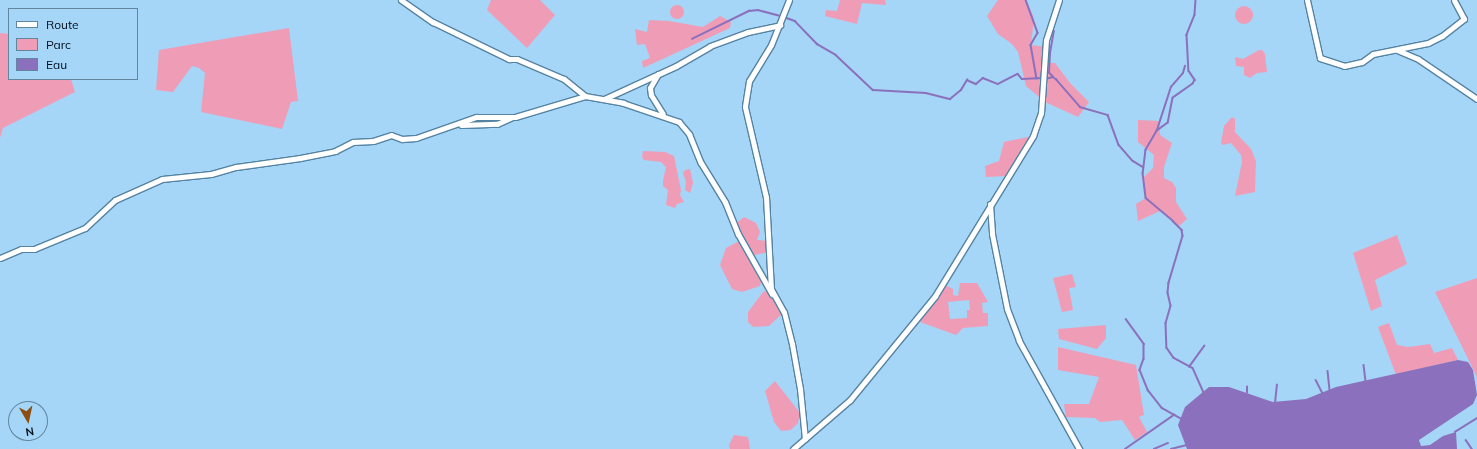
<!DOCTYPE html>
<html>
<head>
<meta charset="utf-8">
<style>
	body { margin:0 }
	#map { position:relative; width:1477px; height:449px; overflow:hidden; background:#a5d5f7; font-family:Mulish,sans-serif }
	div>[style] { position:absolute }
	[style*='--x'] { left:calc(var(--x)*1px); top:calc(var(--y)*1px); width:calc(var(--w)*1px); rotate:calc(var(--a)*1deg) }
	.green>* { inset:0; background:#ef9db7 }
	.round { border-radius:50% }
	.water>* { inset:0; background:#8b71bd }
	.stream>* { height:1.5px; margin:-0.75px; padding:0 0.75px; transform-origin:0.75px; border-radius:0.75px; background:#8b71bd }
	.roads { filter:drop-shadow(1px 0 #5583a2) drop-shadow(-1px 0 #5583a2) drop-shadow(0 1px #5583a2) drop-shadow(0 -1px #5583a2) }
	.minor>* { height:5px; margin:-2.5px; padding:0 2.5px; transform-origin:2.5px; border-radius:2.5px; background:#fff }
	span { translate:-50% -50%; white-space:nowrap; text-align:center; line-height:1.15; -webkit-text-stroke:4px #a5d5f7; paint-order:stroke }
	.legend { position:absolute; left:8px; top:8px; width:130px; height:72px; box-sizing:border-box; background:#a5d5f7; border:1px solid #63869f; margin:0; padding:5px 7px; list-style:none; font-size:12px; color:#010f1b }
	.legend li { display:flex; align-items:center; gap:8px; height:20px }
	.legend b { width:20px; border:1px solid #63869f }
	.north { position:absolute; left:8px; top:401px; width:40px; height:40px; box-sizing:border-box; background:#a5d5f7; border:1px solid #63869f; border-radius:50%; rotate:171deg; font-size:11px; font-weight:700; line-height:16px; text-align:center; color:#010f1b }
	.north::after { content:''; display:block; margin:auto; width:14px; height:18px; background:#8c4e11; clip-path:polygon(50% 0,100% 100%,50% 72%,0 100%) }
</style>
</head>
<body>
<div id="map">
	<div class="green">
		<i style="clip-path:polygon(491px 0,540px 0,555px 15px,527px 48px,487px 10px)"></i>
		<i style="clip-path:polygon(840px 0,885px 0,886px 5px,862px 3px,857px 24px,825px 16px,826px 10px,837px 11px)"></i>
		<i style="clip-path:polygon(998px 0,1026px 0,1034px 18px,1031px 45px,1046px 47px,1045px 63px,1055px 63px,1070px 83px,1089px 102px,1078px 117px,1045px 102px,1026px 86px,1018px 52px,1012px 44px,998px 34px,987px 16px)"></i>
		<i class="round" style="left:670px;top:5px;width:14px;height:14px"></i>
		<i class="round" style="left:1235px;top:6px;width:18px;height:18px"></i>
		<i style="clip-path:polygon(720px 16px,731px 22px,730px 28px,643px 68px,642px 61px,650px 58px,645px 44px,637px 45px,635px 29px,647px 32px,649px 20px,669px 21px,703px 27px)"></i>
		<i style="clip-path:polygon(289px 28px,298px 101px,291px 102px,282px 129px,201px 112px,205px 73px,199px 68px,192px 66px,173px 92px,156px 90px,159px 50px)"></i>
		<i style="clip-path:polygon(0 33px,9px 34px,9px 79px,71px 79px,75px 92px,3px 128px,0 138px)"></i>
		<i style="clip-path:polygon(1259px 50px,1262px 50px,1265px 54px,1267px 72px,1257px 73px,1250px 78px,1244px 75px,1244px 67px,1236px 66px,1235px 57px,1243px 59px)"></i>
		<i style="clip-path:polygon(1232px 117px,1235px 119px,1235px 132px,1251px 149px,1256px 161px,1255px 192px,1235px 196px,1242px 162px,1241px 155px,1231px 143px,1223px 145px,1221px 143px,1224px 126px)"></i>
		<i style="clip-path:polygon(1138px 120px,1159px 121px,1160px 135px,1172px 143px,1164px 167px,1164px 178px,1172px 182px,1176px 188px,1176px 202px,1187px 219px,1179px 226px,1160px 211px,1138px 221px,1136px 204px,1146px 198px,1143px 178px,1153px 168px,1154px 155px,1138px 142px)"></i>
		<i style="clip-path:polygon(1033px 136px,1007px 176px,986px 177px,985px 166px,999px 161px,1004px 142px)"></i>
		<i style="clip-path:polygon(643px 151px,665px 152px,674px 156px,681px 190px,680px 195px,684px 202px,677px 204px,675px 208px,666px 205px,668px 190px,663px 186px,663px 181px,666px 167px,661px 162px,644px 160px,642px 157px)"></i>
		<i style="clip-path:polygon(690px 169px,693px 183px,690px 193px,685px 190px,686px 182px,683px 173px,685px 170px)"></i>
		<i style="clip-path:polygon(744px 217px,756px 223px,760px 232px,757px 240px,769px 241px,769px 252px,750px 256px,762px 277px,760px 286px,742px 292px,732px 289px,720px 265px,726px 248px,741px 240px,734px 225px)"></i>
		<i style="clip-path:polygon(1397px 235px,1407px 264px,1375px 280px,1382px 306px,1371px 311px,1353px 253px)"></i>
		<i style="clip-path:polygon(1072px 274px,1076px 287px,1069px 288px,1073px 310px,1062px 312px,1053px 278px)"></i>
		<i style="clip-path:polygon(1477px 278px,1477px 377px,1435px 292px)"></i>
		<i style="clip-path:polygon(evenodd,960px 283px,977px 283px,988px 302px,982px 303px,983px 313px,988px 313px,988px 326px,963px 328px,956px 335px,920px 322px,945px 285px,953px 289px,953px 295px,958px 296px,960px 283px,969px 300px,970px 310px,967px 310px,967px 318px,950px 319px,948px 302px,969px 300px)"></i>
		<i style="clip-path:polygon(770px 289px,784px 312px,769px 326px,753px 327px,748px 322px,748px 312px,763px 292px)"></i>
		<i style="clip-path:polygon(1389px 323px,1397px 345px,1408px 347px,1430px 344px,1434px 353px,1452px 348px,1458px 360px,1396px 375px,1378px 327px)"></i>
		<i style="clip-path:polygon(1106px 325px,1106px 338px,1097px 349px,1059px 339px,1058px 329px)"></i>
		<i style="clip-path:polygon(1058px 347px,1136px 365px,1144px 415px,1139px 417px,1147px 432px,1135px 440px,1122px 420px,1100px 422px,1095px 418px,1066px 417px,1064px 404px,1089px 404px,1099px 377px,1058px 370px)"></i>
		<i style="clip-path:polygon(775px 381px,800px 413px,798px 423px,791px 430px,781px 431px,774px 422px,765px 391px)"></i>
		<i style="clip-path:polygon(734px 435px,748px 437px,750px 449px,730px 449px,729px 445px)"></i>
	</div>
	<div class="water">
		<i style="clip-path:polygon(1458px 360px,1468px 362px,1473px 370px,1477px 395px,1473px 404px,1419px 440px,1421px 446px,1430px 445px,1443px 436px,1456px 432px,1457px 449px,1187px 449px,1178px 425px,1185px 407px,1209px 387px,1229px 387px,1273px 402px,1306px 399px,1336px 387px)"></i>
	</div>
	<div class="stream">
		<i style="--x:1026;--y:0;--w:35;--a:70"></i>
		<i style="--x:1038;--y:33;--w:14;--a:120"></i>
		<i style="--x:1031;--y:45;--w:34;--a:80"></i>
		<i style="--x:1196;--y:0;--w:15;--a:94"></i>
		<i style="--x:1195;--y:15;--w:22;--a:112"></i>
		<i style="--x:1187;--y:35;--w:36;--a:87"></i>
		<i style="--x:1189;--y:71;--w:11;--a:56"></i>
		<i style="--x:1195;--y:80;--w:4;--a:117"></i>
		<i style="--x:1193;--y:84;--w:24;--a:145"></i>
		<i style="--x:1173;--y:98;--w:25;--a:101"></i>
		<i style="--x:1168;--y:123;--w:14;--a:144"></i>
		<i style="--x:1157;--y:131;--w:22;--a:120"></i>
		<i style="--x:1146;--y:150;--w:23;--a:97"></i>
		<i style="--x:1143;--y:173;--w:25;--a:83"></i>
		<i style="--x:1146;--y:198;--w:35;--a:40"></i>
		<i style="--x:1173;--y:221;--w:13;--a:45"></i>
		<i style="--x:1182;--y:230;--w:6;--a:81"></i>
		<i style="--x:1183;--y:236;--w:49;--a:106.6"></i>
		<i style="--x:1169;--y:283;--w:10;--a:96"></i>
		<i style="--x:1168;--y:293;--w:13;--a:77"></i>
		<i style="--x:1171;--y:306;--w:18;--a:106"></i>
		<i style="--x:1166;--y:323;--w:25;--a:88"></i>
		<i style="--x:1167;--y:348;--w:12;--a:55"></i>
		<i style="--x:1174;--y:358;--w:21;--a:28"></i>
		<i style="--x:1193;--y:368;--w:27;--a:66"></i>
		<i style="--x:784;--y:17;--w:12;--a:20"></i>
		<i style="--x:795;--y:21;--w:32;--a:46"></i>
		<i style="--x:817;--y:44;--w:22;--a:30"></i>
		<i style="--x:836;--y:55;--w:51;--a:43.4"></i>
		<i style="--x:873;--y:90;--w:53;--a:3.2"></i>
		<i style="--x:926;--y:93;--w:25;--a:14"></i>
		<i style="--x:950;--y:99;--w:14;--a:-39"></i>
		<i style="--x:961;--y:90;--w:12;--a:-59"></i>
		<i style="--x:967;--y:80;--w:10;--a:24"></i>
		<i style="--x:976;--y:84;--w:9;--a:-41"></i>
		<i style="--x:983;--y:78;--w:16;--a:22"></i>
		<i style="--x:998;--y:84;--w:22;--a:-27"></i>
		<i style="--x:1018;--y:74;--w:6;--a:51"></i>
		<i style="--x:1022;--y:79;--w:20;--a:-3"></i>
		<i style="--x:692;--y:39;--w:64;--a:-26.2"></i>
		<i style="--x:749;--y:11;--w:9;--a:-6"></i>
		<i style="--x:758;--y:10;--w:23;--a:15"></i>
		<i style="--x:1053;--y:77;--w:6;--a:-135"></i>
		<i style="--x:1049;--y:73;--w:20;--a:-87"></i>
		<i style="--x:1050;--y:53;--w:22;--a:-80"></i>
		<i style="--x:1045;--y:79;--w:8;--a:-14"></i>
		<i style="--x:1053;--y:77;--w:4;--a:34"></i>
		<i style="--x:1056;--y:79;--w:37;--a:49"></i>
		<i style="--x:1080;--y:107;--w:29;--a:16"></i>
		<i style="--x:1108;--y:115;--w:32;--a:70"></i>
		<i style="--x:1119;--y:145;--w:21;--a:49"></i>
		<i style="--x:1133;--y:161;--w:12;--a:31"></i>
		<i style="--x:1157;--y:130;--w:45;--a:-72"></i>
		<i style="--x:1171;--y:87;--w:18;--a:-49"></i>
		<i style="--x:1183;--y:73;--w:7;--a:-74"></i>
		<i style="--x:1126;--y:319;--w:31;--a:54"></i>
		<i style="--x:1144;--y:344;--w:15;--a:90"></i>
		<i style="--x:1144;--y:359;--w:12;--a:110"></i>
		<i style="--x:1140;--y:370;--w:22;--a:68"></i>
		<i style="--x:1148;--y:390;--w:23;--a:52"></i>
		<i style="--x:1162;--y:408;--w:23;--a:29"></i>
		<i style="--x:1364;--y:365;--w:16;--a:83"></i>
		<i style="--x:1189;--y:367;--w:26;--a:-54"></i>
		<i style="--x:1328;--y:371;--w:20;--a:84"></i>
		<i style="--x:1316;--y:380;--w:16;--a:63"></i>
		<i style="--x:1247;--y:393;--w:6;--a:-90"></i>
		<i style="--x:1275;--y:403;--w:18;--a:-84"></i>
		<i style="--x:1455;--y:432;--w:26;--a:-32"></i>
		<i style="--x:1466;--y:440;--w:11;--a:56"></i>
		<i style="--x:1125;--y:449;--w:60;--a:-34.8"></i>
		<i style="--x:1154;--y:449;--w:15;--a:-23"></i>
		<i style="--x:1171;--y:449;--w:16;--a:-14"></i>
	</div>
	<div class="roads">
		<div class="minor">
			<i style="--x:401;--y:0;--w:39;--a:35"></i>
			<i style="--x:433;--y:22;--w:85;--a:26"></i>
			<i style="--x:509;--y:59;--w:8;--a:0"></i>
			<i style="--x:517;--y:59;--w:51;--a:23.1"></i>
			<i style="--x:564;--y:79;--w:27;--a:39"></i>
			<i style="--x:585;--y:96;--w:39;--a:10"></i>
			<i style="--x:623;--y:103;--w:59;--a:18.7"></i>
			<i style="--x:679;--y:122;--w:16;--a:50"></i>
			<i style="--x:689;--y:134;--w:31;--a:68"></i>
			<i style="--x:701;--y:163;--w:46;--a:58.4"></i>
			<i style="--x:725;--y:202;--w:35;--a:68"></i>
			<i style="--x:738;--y:234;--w:69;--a:60.5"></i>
			<i style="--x:789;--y:0;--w:48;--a:111.8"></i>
			<i style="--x:771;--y:45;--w:42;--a:121.4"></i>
			<i style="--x:749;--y:81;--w:26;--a:99"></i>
			<i style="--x:745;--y:107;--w:92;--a:76.9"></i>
			<i style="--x:766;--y:197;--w:92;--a:86.9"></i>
			<i style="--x:771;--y:289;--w:26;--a:61"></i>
			<i style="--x:784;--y:312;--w:33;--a:76"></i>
			<i style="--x:792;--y:344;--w:46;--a:79.9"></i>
			<i style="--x:800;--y:389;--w:50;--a:84.3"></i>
			<i style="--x:1307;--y:0;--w:59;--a:77.4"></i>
			<i style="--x:1320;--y:58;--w:25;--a:18"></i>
			<i style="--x:1344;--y:66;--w:18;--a:-13"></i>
			<i style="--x:1362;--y:62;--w:14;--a:-36"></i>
			<i style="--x:1373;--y:54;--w:56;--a:-11.3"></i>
			<i style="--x:1428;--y:43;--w:16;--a:-27"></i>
			<i style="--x:1442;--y:36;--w:28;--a:-38"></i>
			<i style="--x:1464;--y:19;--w:21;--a:-118"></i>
			<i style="--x:1397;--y:50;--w:23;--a:23"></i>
			<i style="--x:1418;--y:59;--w:71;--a:34.1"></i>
			<i style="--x:658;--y:74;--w:16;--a:120"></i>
			<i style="--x:650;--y:88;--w:7;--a:82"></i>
			<i style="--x:651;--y:95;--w:22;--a:58"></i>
			<i style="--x:604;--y:99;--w:79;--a:-24.6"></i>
			<i style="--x:676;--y:66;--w:39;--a:-30"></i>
			<i style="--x:710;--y:46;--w:40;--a:-20.2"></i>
			<i style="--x:748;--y:32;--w:33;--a:-12"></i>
			<i style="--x:461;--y:125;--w:36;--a:-2"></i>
			<i style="--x:497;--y:124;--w:17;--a:-24"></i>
			<i style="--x:990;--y:204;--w:30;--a:86"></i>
			<i style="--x:992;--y:234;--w:76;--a:78.7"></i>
			<i style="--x:1007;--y:309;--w:34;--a:69"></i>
			<i style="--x:1019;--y:341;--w:124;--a:60.9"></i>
			<i style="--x:0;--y:258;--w:23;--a:-23"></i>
			<i style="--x:21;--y:249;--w:13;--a:0"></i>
			<i style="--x:34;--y:249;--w:55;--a:-22.4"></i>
			<i style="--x:85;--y:228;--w:41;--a:-43"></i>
			<i style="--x:115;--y:200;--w:51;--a:-24.1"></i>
			<i style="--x:162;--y:179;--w:49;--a:-5.8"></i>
			<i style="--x:211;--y:174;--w:26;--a:-16"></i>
			<i style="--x:236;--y:167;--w:65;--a:-8"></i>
			<i style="--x:300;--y:158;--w:36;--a:-11"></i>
			<i style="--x:335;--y:151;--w:20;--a:-27"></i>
			<i style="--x:353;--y:142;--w:20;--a:-3"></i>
			<i style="--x:373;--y:141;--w:19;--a:-18"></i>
			<i style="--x:391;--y:135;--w:12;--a:20"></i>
			<i style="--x:402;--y:139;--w:14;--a:-4"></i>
			<i style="--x:416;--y:138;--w:64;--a:-19.3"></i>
			<i style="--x:476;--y:117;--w:39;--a:0"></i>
			<i style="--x:515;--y:117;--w:73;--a:-16.7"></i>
			<i style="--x:793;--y:449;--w:75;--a:-40.7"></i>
			<i style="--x:850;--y:400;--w:134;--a:-50.7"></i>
			<i style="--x:935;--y:296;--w:188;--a:-58.5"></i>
			<i style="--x:1033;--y:136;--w:24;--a:-71"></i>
			<i style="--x:1041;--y:113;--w:73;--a:-86.1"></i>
			<i style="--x:1046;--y:40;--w:42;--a:-72"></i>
		</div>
	</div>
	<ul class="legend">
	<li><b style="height:5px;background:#fff"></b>Route</li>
	<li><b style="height:11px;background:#ef9db7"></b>Parc</li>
	<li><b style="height:11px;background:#8b71bd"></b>Eau</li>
	</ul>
	<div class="north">N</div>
</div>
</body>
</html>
